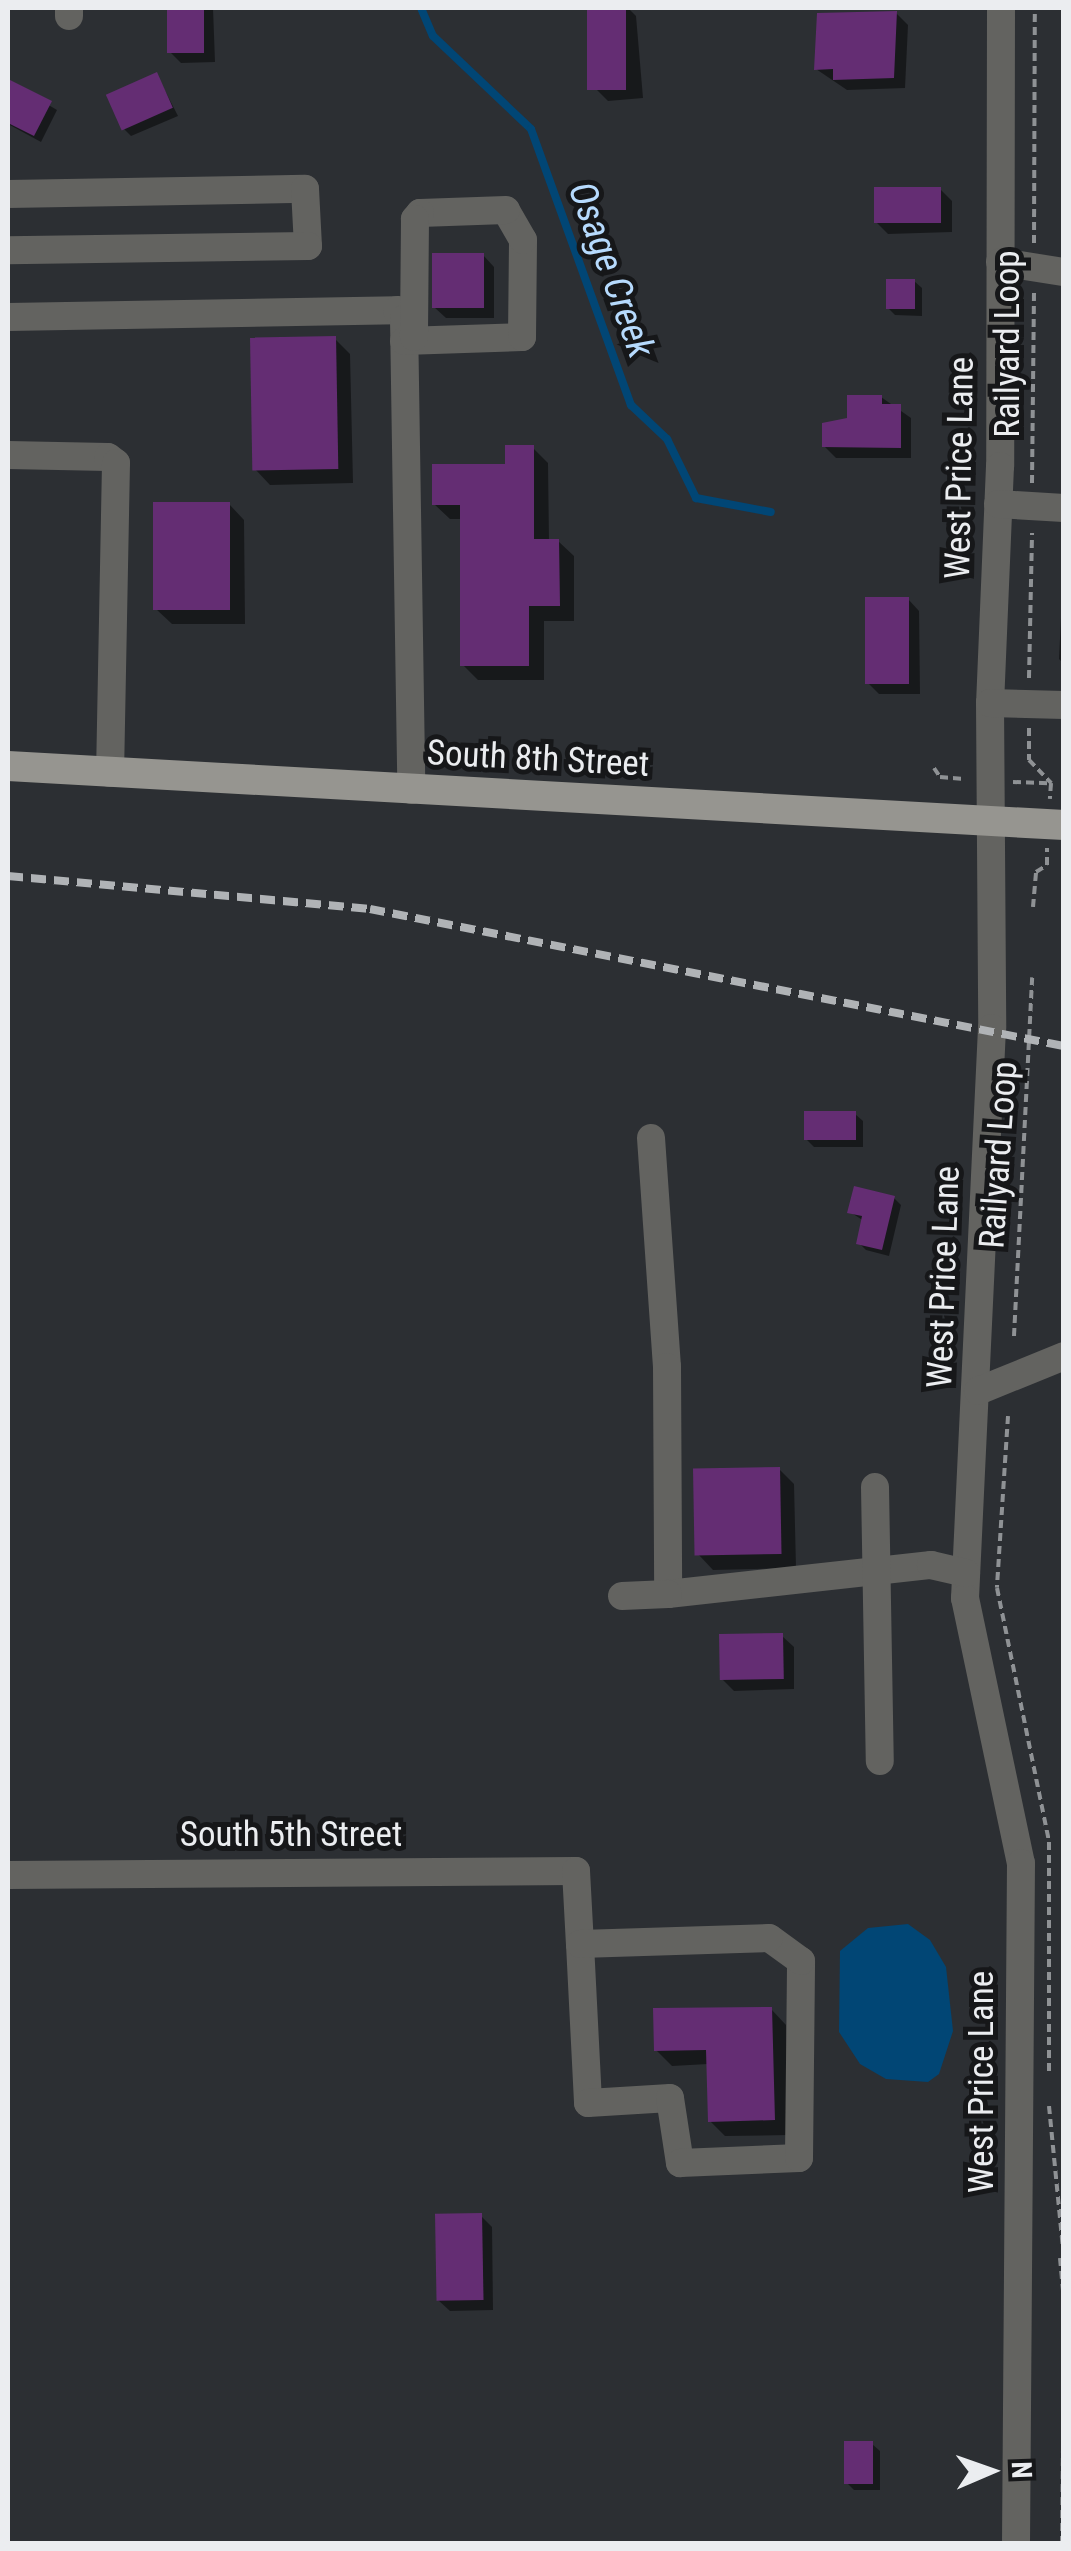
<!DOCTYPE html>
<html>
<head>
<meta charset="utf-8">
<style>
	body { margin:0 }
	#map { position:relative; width:1071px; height:2551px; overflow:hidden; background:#2c2f33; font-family:"Roboto Condensed",sans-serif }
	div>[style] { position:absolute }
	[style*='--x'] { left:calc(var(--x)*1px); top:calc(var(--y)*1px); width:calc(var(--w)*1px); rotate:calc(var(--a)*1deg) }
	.water>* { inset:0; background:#014675 }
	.shadow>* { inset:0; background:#0007 }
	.stream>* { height:8px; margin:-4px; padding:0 4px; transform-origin:4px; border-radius:4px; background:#014675 }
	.building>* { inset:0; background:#642d73; transform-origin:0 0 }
	.path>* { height:4px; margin-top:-2px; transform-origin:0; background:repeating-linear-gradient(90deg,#8f9295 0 8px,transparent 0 13px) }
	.minor>* { height:28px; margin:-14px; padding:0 14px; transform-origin:14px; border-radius:14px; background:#636360 }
	.major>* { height:30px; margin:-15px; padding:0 15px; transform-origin:15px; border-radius:15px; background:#969590 }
	.rail>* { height:8px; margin-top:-4px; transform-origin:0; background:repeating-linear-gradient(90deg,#b0b3b6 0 15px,transparent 0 23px) }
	span { translate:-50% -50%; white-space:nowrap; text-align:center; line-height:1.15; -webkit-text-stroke:10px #161719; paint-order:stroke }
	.street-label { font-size:35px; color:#ebedf0 }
	.water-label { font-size:38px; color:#b6dafd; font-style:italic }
	.frame { position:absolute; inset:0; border:10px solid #ebedf0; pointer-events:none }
	.north { position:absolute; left:941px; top:2421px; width:100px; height:100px; -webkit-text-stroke:8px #161719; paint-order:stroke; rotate:88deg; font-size:28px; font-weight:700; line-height:40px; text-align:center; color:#ebedf0 }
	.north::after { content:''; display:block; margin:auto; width:35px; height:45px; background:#ebedf0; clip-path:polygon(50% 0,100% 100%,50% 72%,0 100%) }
</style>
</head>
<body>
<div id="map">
	<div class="water">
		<i style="clip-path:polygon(908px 1924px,930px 1940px,946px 1967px,953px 2031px,939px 2074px,928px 2082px,886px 2079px,860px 2064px,839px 2032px,840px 1951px,868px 1928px)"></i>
	</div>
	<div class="shadow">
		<i style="clip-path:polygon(168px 8px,213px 8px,215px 62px,181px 63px,170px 52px)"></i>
		<i style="clip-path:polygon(590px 8px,628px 8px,636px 16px,643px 98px,608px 101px,596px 89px)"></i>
		<i style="clip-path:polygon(896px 13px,908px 25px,905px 88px,847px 90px,816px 69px)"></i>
		<i style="clip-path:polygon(157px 75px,178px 116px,131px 136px,124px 129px)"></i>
		<i style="clip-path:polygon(8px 81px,57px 110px,41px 142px,8px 124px)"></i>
		<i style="clip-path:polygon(940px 189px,952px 201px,952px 232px,888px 234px,876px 222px)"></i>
		<i style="clip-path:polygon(483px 255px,494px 267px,494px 318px,446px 318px,434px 307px)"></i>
		<i style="clip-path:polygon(914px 281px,922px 288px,922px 316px,895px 315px,888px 308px)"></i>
		<i style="clip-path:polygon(335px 339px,350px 354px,353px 483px,270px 485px,255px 469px)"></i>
		<i style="clip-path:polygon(881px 397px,911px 418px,911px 458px,836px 458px,824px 446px)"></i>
		<i style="clip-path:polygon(533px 448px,548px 463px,549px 541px,558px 541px,574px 556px,574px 621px,544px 621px,544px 680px,478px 680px,463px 665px,462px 519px,450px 519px,434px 504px)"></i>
		<i style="clip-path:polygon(229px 504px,244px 520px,245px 624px,172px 624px,156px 609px)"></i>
		<i style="clip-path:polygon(908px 599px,919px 611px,920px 694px,879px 694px,868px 683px)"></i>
		<i style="clip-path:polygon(1061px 618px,1064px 618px,1064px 664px,1059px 659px)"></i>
		<i style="clip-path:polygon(855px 1114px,863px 1121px,863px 1147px,814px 1147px,806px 1139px)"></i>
		<i style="clip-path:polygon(894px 1198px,901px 1205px,889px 1256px,866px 1250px,859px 1243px,864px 1221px,850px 1212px)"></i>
		<i style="clip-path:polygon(779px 1469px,794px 1484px,796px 1568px,713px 1570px,698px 1554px)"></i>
		<i style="clip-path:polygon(782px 1636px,794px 1647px,794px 1689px,734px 1691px,722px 1679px)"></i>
		<i style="clip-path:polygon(771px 2009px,786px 2025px,789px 2135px,725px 2136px,710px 2121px,708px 2064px,672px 2066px,656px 2050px)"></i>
		<i style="clip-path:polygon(481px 2216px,492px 2227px,493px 2310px,450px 2311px,438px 2300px)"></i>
		<i style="clip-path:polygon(872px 2444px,880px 2451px,880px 2490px,854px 2490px,847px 2483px)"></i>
	</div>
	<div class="stream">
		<i style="--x:421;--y:8;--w:30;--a:67"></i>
		<i style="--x:433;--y:36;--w:135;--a:43.5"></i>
		<i style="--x:531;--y:129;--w:294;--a:70.1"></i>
		<i style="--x:631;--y:405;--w:50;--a:43.4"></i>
		<i style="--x:667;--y:439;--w:66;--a:63.8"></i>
		<i style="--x:696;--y:498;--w:76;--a:10.6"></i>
	</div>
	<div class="building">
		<i style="left:167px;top:8px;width:37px;height:45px"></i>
		<i style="left:587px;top:8px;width:39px;height:82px"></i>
		<i style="clip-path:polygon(897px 11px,894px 78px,833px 80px,833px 69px,814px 70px,817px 13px)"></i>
		<i style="left:157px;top:72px;width:39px;height:56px;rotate:66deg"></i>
		<i style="clip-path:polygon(8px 79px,52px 101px,34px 136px,8px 123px)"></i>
		<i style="left:874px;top:187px;width:67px;height:36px"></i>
		<i style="left:432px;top:253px;width:52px;height:55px"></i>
		<i style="left:886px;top:279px;width:29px;height:30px"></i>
		<i style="left:336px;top:336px;width:133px;height:86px;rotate:89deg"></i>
		<i style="clip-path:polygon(847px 395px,882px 395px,882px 404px,901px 404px,901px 448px,822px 447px,822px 423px,847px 418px)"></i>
		<i style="clip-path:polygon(505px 445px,534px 445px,534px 539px,559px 539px,560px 606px,529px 606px,529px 666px,460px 666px,460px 505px,432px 505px,432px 464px,505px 464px)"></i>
		<i style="left:153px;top:502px;width:77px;height:108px"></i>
		<i style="left:865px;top:597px;width:44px;height:87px"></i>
		<i style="left:804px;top:1111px;width:52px;height:29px"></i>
		<i style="clip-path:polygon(854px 1186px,895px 1196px,882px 1250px,856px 1244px,862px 1216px,847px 1213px)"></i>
		<i style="left:780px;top:1467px;width:87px;height:87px;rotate:89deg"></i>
		<i style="left:783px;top:1633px;width:46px;height:64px;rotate:89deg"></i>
		<i style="clip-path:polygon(772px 2007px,775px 2120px,708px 2122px,706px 2050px,654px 2051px,653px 2008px)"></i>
		<i style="left:482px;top:2213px;width:87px;height:47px;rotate:89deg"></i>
		<i style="left:844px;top:2441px;width:29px;height:43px"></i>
	</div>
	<div class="path">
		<i style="--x:1034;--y:243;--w:235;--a:-89.8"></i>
		<i style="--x:1032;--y:483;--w:190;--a:-89.4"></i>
		<i style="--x:1029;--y:678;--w:145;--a:-88.8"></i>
		<i style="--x:1029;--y:728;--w:32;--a:90"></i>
		<i style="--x:1029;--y:760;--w:32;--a:46"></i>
		<i style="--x:1051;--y:783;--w:16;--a:94"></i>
		<i style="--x:934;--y:768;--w:11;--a:56"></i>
		<i style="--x:940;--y:777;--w:24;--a:5"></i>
		<i style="--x:1013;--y:782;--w:36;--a:2"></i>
		<i style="--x:1033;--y:907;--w:35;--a:-85"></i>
		<i style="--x:1036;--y:872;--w:13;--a:-32"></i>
		<i style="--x:1047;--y:865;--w:17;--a:-90"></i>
		<i style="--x:1014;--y:1336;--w:359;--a:-87.1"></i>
		<i style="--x:1008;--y:1416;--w:172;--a:93.7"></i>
		<i style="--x:997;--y:1588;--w:259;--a:78.4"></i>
		<i style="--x:1049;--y:1842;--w:233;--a:90"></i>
		<i style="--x:1049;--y:2106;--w:153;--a:84.4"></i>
		<i style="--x:1060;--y:2258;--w:43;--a:84.7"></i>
		<i style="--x:1062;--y:2544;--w:189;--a:-89.4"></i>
	</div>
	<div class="minor">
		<i style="--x:69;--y:8;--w:8;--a:90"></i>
		<i style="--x:1001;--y:8;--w:458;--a:90.1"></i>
		<i style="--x:1000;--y:466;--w:237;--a:92.4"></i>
		<i style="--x:990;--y:703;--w:325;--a:89.6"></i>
		<i style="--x:992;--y:1028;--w:571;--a:92.71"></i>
		<i style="--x:965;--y:1598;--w:271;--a:78.1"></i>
		<i style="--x:1021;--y:1863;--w:681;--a:90.42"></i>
		<i style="--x:8;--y:194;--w:297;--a:-1"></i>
		<i style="--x:305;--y:189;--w:57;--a:87"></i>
		<i style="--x:308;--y:246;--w:300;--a:179.2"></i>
		<i style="--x:1000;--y:262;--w:65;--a:8.9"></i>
		<i style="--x:8;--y:317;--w:389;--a:-1"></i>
		<i style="--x:397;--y:310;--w:11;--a:52"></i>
		<i style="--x:404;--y:319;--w:471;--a:89.1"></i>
		<i style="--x:404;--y:341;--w:118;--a:-1.9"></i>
		<i style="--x:522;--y:337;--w:97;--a:-89.4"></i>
		<i style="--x:523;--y:240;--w:34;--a:-120"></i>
		<i style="--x:506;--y:210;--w:86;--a:178"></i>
		<i style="--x:420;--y:213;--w:8;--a:130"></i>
		<i style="--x:415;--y:219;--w:118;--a:90.5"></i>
		<i style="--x:8;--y:455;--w:100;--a:1.1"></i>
		<i style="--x:108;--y:457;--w:10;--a:37"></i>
		<i style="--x:116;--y:463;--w:310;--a:91.1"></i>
		<i style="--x:998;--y:504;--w:66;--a:3.5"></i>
		<i style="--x:990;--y:703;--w:74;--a:1.5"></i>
		<i style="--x:651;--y:1138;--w:230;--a:86"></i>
		<i style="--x:667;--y:1367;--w:227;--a:89.7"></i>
		<i style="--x:668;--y:1594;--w:265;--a:-6.3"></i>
		<i style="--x:931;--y:1565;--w:36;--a:13"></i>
		<i style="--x:978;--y:1391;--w:93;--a:-22.1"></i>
		<i style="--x:875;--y:1487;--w:274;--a:89"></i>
		<i style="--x:622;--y:1596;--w:46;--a:-2.5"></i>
		<i style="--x:8;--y:1875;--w:568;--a:-0.4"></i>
		<i style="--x:576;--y:1871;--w:73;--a:86.9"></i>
		<i style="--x:580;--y:1944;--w:159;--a:87.1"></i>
		<i style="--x:588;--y:2103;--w:82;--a:-3.5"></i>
		<i style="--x:670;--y:2098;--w:66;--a:81.3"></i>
		<i style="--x:680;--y:2163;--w:119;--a:-2.4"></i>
		<i style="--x:799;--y:2158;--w:197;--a:-89.4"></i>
		<i style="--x:801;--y:1961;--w:39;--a:-144"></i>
		<i style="--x:769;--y:1938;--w:189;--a:178.2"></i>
	</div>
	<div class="major">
		<i style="--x:8;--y:766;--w:1058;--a:3.2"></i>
	</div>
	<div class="rail">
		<i style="--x:8;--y:876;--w:364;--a:5.2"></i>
		<i style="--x:370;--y:909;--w:707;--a:11.17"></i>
	</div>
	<div class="street-label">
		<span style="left:1008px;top:344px;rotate:-90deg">Railyard Loop</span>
		<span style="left:960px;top:468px;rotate:-89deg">West Price Lane</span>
		<span style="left:538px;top:759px;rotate:3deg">South 8th Street</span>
		<span style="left:999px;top:1155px;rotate:-86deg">Railyard Loop</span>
		<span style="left:944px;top:1277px;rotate:-88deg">West Price Lane</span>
		<span style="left:291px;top:1835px">South 5th Street</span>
		<span style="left:982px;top:2082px;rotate:-90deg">West Price Lane</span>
	</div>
	<div class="water-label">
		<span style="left:611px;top:270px;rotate:70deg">Osage Creek</span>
	</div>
	<div class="frame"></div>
	<div class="north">N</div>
</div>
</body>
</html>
